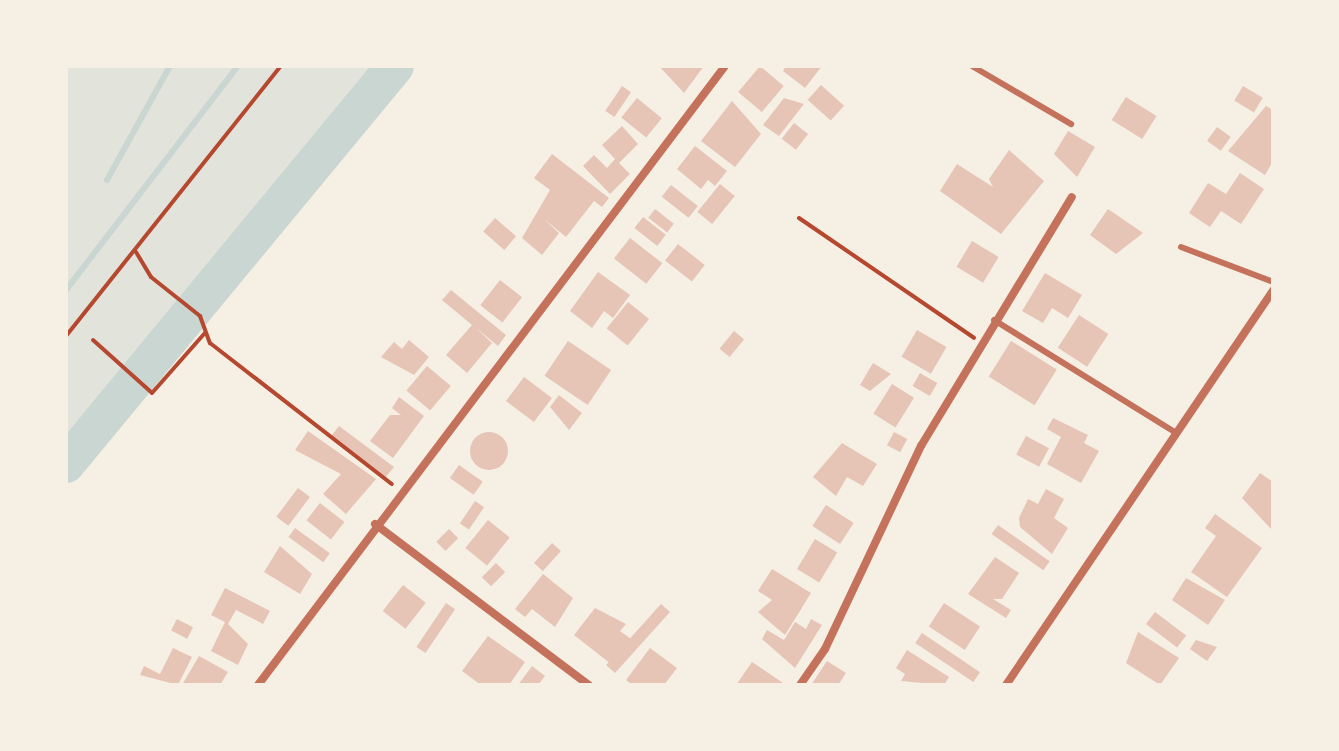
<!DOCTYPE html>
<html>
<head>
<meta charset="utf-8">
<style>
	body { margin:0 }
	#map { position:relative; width:1339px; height:751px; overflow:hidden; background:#f6efe4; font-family:Barlow,sans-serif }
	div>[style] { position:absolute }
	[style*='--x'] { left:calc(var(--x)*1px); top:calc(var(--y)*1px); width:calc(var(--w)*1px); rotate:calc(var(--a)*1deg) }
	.green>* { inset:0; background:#e2e4dc }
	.stream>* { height:6px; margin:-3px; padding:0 3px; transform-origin:3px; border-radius:3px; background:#c9d6d2 }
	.river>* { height:38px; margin:-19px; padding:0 19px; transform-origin:19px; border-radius:19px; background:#c9d6d2 }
	.building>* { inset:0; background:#e6c5b7; transform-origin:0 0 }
	.round { border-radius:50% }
	.path>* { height:4px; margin:-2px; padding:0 2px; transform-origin:2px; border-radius:2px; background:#b5482f }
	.service>* { height:6px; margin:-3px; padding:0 3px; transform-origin:3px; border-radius:3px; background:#c5725c }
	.minor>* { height:8px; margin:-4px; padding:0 4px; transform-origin:4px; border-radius:4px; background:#c5725c }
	span { translate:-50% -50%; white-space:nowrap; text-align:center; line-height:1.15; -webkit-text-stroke:6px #f6efe4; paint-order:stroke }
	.frame { position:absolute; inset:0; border:68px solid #f6efe4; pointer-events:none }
</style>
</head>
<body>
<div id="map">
	<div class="green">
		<i style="clip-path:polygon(66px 66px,377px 66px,66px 434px)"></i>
	</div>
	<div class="stream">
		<i style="--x:107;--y:180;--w:130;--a:-61.1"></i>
		<i style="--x:66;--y:290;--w:282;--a:-52.5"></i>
	</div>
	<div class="river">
		<i style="--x:66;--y:464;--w:516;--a:-50.42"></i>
	</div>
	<div class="building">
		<i style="clip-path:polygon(659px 66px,704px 66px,684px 93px)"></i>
		<i style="left:760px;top:66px;width:31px;height:34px;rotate:40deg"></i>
		<i style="clip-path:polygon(786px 66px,822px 66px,805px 88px,783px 71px)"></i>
		<i style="left:821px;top:85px;width:31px;height:20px;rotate:42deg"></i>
		<i style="left:622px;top:86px;width:11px;height:30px;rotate:34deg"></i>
		<i style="left:1243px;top:86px;width:23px;height:17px;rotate:31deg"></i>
		<i style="left:1126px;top:97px;width:36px;height:27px;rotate:32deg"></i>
		<i style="left:637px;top:98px;width:32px;height:25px;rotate:39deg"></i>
		<i style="clip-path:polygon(784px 98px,804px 104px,779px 136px,763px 125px)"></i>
		<i style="clip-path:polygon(732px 101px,761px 134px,735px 167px,701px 141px)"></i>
		<i style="clip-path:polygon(1266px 106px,1273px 110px,1273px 161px,1265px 175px,1228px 151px)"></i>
		<i style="left:794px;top:123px;width:18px;height:20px;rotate:38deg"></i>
		<i style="clip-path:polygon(622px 126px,638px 144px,619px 163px,630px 174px,610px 194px,583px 166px,594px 155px,607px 168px,615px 159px,602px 145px)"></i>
		<i style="left:1217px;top:127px;width:17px;height:17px;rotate:36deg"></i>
		<i style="clip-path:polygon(1068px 131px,1095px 147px,1077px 177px,1054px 154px)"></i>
		<i style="clip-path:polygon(695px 146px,727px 171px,715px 186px,708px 180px,701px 189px,677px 169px)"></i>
		<i style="clip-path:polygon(1009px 150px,1044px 181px,1001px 234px,940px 191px,957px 164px,993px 187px,989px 179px)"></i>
		<i style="clip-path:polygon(552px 154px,609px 198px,602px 207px,594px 201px,566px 237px,544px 219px,559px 233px,542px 255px,522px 238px,550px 190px,534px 178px)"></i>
		<i style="clip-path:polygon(1240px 173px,1264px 189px,1241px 224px,1221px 211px,1210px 227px,1189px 213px,1208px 183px,1226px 194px)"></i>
		<i style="left:720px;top:184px;width:19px;height:36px;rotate:39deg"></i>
		<i style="left:671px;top:185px;width:34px;height:15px;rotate:38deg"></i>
		<i style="left:655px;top:209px;width:24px;height:11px;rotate:38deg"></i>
		<i style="clip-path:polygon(1108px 209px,1143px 233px,1116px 254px,1090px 235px)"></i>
		<i style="left:643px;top:217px;width:29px;height:14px;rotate:38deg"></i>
		<i style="left:495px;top:218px;width:28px;height:18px;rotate:41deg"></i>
		<i style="left:630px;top:238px;width:41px;height:26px;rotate:38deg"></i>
		<i style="left:972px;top:241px;width:31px;height:30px;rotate:31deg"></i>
		<i style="left:678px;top:244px;width:34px;height:21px;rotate:38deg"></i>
		<i style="clip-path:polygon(598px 272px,630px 295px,613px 318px,604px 311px,592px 328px,570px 311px)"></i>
		<i style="clip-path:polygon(1045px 273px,1082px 295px,1068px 318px,1052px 308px,1043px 323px,1022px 311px)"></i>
		<i style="left:500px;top:280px;width:28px;height:32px;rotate:38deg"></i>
		<i style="clip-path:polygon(451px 290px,506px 335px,498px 346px,476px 328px,492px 343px,467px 373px,446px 355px,472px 325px,442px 300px)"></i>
		<i style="left:628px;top:302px;width:27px;height:34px;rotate:39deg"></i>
		<i style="left:1079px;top:315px;width:35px;height:39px;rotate:33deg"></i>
		<i style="left:917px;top:330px;width:34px;height:31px;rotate:30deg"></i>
		<i style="left:734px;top:331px;width:13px;height:23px;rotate:39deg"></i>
		<i style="clip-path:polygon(409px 340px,429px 357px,414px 375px,381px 357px,394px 342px,402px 349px)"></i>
		<i style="left:568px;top:341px;width:52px;height:42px;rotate:34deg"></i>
		<i style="left:1011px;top:341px;width:54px;height:42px;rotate:32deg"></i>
		<i style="clip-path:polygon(873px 363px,891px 374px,870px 391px,860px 385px)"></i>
		<i style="left:427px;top:366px;width:31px;height:32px;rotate:40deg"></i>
		<i style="left:920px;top:373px;width:20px;height:15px;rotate:30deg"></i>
		<i style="left:524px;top:377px;width:35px;height:30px;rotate:37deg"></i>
		<i style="left:892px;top:384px;width:26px;height:35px;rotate:32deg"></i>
		<i style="clip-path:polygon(559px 395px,582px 413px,569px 430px,550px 407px)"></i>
		<i style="clip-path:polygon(399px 397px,424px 416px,393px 458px,370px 441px,390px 415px,401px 415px,392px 408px)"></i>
		<i style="clip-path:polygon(1053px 418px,1088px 435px,1084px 443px,1099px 451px,1081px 483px,1047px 464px,1061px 437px,1047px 429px)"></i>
		<i style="clip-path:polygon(339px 426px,394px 467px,385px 478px,332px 435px)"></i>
		<i style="clip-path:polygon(308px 431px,376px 479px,346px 514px,323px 494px,341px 474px,295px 450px)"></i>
		<i class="round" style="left:470px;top:432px;width:38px;height:38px"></i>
		<i style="left:894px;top:432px;width:15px;height:15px;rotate:28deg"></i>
		<i style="left:1026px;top:436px;width:26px;height:21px;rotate:28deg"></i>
		<i style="clip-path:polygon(842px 443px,877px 464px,863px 486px,847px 477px,836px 496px,813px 477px)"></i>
		<i style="left:459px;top:465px;width:29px;height:16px;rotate:35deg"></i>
		<i style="clip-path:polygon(1260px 473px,1273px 482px,1273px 531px,1242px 498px)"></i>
		<i style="left:298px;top:488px;width:15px;height:36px;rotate:37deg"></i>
		<i style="clip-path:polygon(1046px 489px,1064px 499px,1054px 518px,1068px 528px,1052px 554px,1020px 527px,1019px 518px,1028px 499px,1038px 504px)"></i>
		<i style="left:475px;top:501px;width:11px;height:27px;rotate:34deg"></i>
		<i style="left:320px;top:503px;width:31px;height:22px;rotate:38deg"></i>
		<i style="left:826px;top:505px;width:33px;height:25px;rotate:33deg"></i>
		<i style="clip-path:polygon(1215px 514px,1262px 548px,1227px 597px,1191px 572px,1216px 536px,1205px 528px)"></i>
		<i style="left:488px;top:520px;width:28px;height:36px;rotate:39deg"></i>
		<i style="left:998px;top:525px;width:63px;height:11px;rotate:35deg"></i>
		<i style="left:295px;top:528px;width:43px;height:11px;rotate:36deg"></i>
		<i style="left:449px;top:529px;width:13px;height:18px;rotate:45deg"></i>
		<i style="left:815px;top:539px;width:26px;height:35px;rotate:31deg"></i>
		<i style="left:552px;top:543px;width:12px;height:27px;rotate:42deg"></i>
		<i style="clip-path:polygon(280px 546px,312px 574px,300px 594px,264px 572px)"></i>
		<i style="clip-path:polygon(995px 557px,1019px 573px,1002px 599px,993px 599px,1011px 610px,1006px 618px,968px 594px)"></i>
		<i style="left:496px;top:563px;width:13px;height:20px;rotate:45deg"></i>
		<i style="clip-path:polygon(772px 569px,811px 593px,785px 635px,758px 612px,772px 600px,758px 591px)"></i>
		<i style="clip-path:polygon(543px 574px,573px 598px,555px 627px,532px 609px,525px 617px,515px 609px)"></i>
		<i style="clip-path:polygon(1186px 578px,1225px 600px,1208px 625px,1172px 600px)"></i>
		<i style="left:403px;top:585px;width:29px;height:33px;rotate:38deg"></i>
		<i style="clip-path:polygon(225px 588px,270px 611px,263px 624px,236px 610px,228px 624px,248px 644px,238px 665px,211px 651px,225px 622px,211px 615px)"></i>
		<i style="left:446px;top:603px;width:11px;height:53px;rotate:34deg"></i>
		<i style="left:944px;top:603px;width:43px;height:28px;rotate:33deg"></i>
		<i style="left:661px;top:604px;width:12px;height:82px;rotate:42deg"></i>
		<i style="clip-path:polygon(595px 608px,626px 624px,620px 631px,631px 639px,611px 664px,574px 635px)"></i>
		<i style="left:1155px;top:612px;width:39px;height:15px;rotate:37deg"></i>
		<i style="left:177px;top:619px;width:18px;height:13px;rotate:27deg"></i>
		<i style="clip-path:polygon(811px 619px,822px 625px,795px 668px,762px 639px,767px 630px,784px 640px,795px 622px,806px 629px)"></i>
		<i style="clip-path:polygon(1138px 632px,1179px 658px,1160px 685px,1126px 663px)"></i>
		<i style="left:922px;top:633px;width:70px;height:12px;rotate:34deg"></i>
		<i style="clip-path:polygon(488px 636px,525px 662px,509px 685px,481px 685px,462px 671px)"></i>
		<i style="clip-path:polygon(1196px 640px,1217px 647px,1207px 661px,1190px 649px)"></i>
		<i style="clip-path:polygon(173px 648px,192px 657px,178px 685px,140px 675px,144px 666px,160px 674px)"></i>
		<i style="clip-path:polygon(650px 648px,677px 668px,664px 685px,632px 685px,626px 680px)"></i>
		<i style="clip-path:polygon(907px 650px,949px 677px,944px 685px,901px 681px,905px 674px,896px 668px)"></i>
		<i style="clip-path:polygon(199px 656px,228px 672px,220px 685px,182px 685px)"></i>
		<i style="clip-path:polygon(827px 661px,846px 673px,838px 685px,811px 685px)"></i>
		<i style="clip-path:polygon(752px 662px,786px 685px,736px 685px)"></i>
		<i style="clip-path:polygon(532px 666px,545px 676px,538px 685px,518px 685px)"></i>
	</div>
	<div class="path">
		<i style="--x:799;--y:218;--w:212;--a:34.4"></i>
		<i style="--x:136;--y:252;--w:29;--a:59"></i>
		<i style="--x:151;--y:277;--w:63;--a:38.5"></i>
		<i style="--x:200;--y:316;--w:29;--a:70"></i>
		<i style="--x:210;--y:343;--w:230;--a:37.8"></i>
		<i style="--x:66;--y:336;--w:345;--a:-51.5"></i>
		<i style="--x:93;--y:340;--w:79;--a:41.9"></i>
		<i style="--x:152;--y:393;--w:79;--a:-48.6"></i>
	</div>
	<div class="service">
		<i style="--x:972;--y:66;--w:115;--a:30.4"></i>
		<i style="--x:1181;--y:247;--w:98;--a:20.8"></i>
		<i style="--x:994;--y:320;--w:214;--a:31.8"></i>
	</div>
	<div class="minor">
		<i style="--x:375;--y:524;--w:268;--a:37"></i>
		<i style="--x:258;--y:685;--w:775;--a:-52.97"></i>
		<i style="--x:800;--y:685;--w:44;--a:-55.2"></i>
		<i style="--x:825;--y:649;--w:225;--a:-64.7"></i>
		<i style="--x:921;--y:446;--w:291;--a:-58.8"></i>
		<i style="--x:1006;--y:685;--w:477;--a:-55.9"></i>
	</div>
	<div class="frame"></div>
</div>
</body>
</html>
